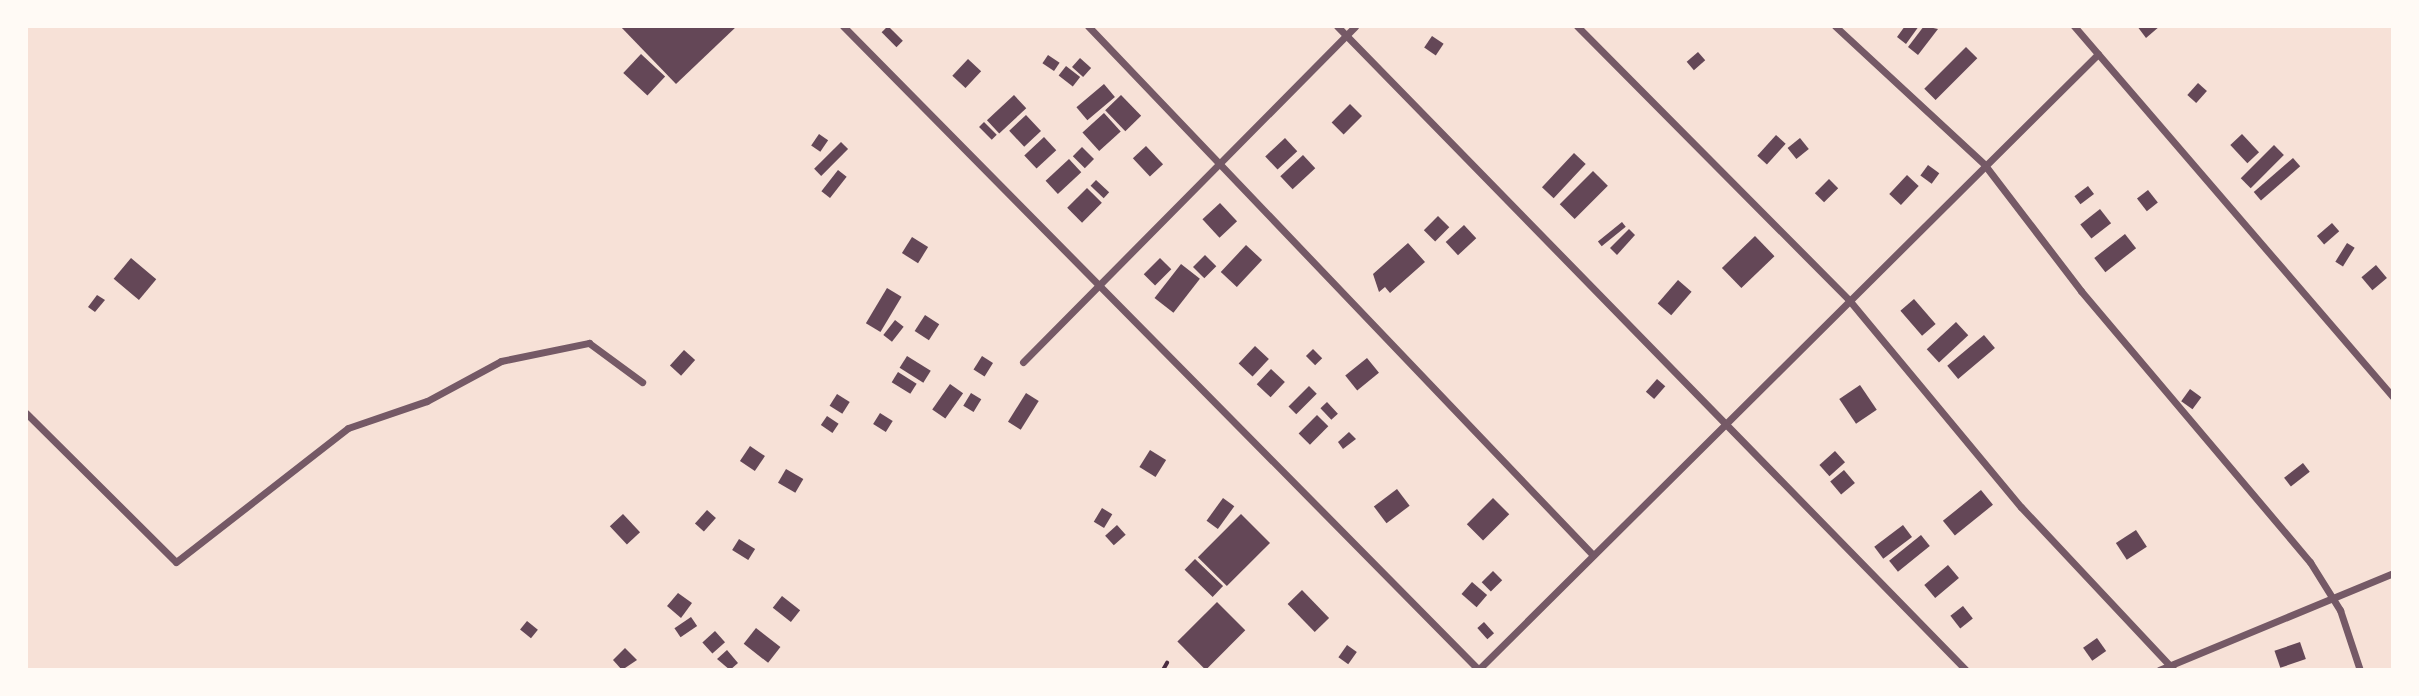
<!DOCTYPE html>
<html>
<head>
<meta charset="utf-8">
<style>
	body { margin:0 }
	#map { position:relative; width:2419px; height:696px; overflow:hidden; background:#f7e1d7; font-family:"IBM Plex Sans",sans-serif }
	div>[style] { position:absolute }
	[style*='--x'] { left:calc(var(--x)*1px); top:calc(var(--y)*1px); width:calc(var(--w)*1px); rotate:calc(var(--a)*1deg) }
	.building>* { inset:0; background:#644757; transform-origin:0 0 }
	.path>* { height:3.5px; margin:-1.75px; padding:0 1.75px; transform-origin:1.75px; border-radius:1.75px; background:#4a2c40 }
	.minor>* { height:7px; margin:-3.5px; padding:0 3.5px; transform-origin:3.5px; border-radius:3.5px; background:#755966 }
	span { translate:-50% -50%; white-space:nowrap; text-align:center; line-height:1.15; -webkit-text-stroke:7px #fffaf5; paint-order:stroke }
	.frame { position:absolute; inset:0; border:28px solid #fffaf5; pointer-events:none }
</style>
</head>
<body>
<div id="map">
	<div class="building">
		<i style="clip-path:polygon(620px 26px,737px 26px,676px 84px)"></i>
		<i style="left:888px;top:26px;width:21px;height:9px;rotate:45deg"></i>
		<i style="clip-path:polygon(1905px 26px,1919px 26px,1906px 44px,1897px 37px)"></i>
		<i style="clip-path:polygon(1924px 26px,1938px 29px,1918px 55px,1908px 47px)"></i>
		<i style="clip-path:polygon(2137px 26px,2160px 26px,2146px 38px)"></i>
		<i style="left:1432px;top:36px;width:14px;height:14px;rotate:34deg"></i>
		<i style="left:1966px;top:47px;width:16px;height:59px;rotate:45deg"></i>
		<i style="left:1698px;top:52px;width:11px;height:15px;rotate:49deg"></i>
		<i style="left:641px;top:54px;width:33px;height:26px;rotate:43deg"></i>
		<i style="left:1048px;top:55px;width:14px;height:10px;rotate:34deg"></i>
		<i style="left:1080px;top:58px;width:15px;height:12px;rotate:42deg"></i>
		<i style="left:968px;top:59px;width:18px;height:23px;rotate:43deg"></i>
		<i style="left:1066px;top:66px;width:18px;height:12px;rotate:38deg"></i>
		<i style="left:2198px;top:83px;width:12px;height:16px;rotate:42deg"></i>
		<i style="left:1104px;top:84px;width:17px;height:36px;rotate:50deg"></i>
		<i style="left:1014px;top:95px;width:18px;height:37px;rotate:47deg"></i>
		<i style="left:1121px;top:95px;width:29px;height:22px;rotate:46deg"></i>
		<i style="left:1350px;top:104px;width:17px;height:26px;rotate:45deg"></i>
		<i style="left:1104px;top:113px;width:25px;height:29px;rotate:48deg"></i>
		<i style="left:1026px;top:115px;width:22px;height:23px;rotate:47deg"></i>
		<i style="left:984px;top:122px;width:18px;height:7px;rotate:45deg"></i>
		<i style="left:819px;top:134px;width:11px;height:14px;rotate:34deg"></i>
		<i style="left:2242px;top:134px;width:25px;height:16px;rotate:47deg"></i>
		<i style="left:1776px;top:135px;width:13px;height:28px;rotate:42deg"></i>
		<i style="left:1044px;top:137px;width:18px;height:27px;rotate:47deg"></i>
		<i style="left:1285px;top:138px;width:18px;height:27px;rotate:47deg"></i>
		<i style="left:1800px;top:138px;width:14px;height:16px;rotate:51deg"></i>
		<i style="left:841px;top:142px;width:10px;height:38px;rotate:45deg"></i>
		<i style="left:2274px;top:145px;width:14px;height:47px;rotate:45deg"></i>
		<i style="left:1146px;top:146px;width:25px;height:18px;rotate:47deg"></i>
		<i style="left:1082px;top:147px;width:17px;height:13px;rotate:45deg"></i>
		<i style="left:1574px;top:153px;width:16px;height:47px;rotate:43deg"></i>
		<i style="left:1303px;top:155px;width:18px;height:31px;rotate:47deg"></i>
		<i style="left:2293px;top:158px;width:11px;height:52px;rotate:49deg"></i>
		<i style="left:1069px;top:159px;width:18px;height:32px;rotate:47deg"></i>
		<i style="left:1928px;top:165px;width:14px;height:13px;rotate:36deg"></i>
		<i style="left:838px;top:170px;width:11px;height:27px;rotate:38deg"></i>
		<i style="left:1593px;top:171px;width:21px;height:47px;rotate:45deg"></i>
		<i style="left:1907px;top:175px;width:16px;height:26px;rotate:43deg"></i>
		<i style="left:1829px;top:179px;width:13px;height:20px;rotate:45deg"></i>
		<i style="left:1096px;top:180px;width:18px;height:8px;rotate:43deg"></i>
		<i style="left:2088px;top:186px;width:10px;height:17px;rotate:53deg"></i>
		<i style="left:1087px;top:188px;width:21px;height:28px;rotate:45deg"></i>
		<i style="left:2148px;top:190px;width:16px;height:14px;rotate:52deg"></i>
		<i style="left:1220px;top:203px;width:25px;height:24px;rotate:47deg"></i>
		<i style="left:2100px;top:209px;width:18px;height:25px;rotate:52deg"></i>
		<i style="left:1438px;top:216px;width:16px;height:20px;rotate:45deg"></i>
		<i style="left:1622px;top:222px;width:6px;height:31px;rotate:51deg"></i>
		<i style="left:2332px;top:223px;width:11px;height:20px;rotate:49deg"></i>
		<i style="left:1464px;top:225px;width:18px;height:25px;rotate:47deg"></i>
		<i style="clip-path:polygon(1629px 229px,1635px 235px,1617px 255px,1610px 248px)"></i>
		<i style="left:2125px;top:234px;width:18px;height:39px;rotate:52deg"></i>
		<i style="left:1755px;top:236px;width:28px;height:46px;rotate:46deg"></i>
		<i style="left:912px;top:237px;width:19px;height:19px;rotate:32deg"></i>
		<i style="clip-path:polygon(1408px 243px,1425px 262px,1390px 293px,1385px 287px,1379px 292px,1373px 274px)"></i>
		<i style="left:2347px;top:243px;width:9px;height:22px;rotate:32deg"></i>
		<i style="left:1246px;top:245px;width:22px;height:37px;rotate:43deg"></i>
		<i style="left:1205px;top:255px;width:16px;height:17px;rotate:45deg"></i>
		<i style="left:131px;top:258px;width:33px;height:27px;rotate:40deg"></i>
		<i style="left:1160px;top:258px;width:16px;height:23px;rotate:45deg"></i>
		<i style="left:1181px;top:264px;width:24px;height:43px;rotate:38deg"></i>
		<i style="left:2376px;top:265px;width:17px;height:19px;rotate:50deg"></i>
		<i style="left:1678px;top:280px;width:18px;height:31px;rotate:41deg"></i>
		<i style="left:887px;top:288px;width:17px;height:41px;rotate:31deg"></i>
		<i style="clip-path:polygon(97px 295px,105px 300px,95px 312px,88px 307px)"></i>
		<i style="left:1914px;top:299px;width:33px;height:18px;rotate:49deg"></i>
		<i style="left:925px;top:315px;width:17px;height:19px;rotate:33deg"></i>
		<i style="left:895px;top:320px;width:11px;height:19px;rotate:38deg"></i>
		<i style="left:1956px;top:322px;width:18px;height:40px;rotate:47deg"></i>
		<i style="left:1984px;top:335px;width:17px;height:48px;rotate:50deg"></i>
		<i style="left:1255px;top:346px;width:19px;height:24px;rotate:43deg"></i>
		<i style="left:1313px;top:349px;width:13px;height:10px;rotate:45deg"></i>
		<i style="left:684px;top:350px;width:15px;height:21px;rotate:42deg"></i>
		<i style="left:907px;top:356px;width:28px;height:14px;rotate:32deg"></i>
		<i style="left:982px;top:356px;width:13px;height:16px;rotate:32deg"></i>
		<i style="left:1367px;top:358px;width:19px;height:28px;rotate:51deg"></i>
		<i style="left:1271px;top:369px;width:19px;height:21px;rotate:43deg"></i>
		<i style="left:898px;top:372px;width:22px;height:12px;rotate:32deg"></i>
		<i style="left:1657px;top:379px;width:11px;height:17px;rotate:41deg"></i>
		<i style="left:950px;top:384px;width:16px;height:31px;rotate:35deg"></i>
		<i style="left:1860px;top:385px;width:30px;height:25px;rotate:56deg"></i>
		<i style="left:1309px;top:386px;width:11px;height:29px;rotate:45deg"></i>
		<i style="left:2190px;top:389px;width:14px;height:15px;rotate:36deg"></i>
		<i style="left:971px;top:393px;width:12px;height:15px;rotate:31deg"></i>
		<i style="left:1026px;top:393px;width:15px;height:34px;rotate:32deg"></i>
		<i style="left:837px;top:394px;width:15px;height:14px;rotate:32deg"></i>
		<i style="left:1327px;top:402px;width:16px;height:9px;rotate:47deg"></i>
		<i style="left:880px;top:413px;width:15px;height:13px;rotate:32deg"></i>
		<i style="left:1317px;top:415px;width:16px;height:26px;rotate:45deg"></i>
		<i style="left:827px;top:416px;width:14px;height:11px;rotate:34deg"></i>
		<i style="clip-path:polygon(1349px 432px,1356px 439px,1343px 449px,1338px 442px)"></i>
		<i style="left:750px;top:446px;width:18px;height:18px;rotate:34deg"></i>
		<i style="left:1150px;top:450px;width:19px;height:20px;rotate:32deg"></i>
		<i style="left:1835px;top:451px;width:15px;height:21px;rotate:48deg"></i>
		<i style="left:2303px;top:463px;width:11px;height:24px;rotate:52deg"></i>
		<i style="left:786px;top:469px;width:20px;height:16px;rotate:30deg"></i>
		<i style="left:1844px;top:470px;width:17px;height:18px;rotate:50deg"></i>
		<i style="left:1397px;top:489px;width:21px;height:29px;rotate:53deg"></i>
		<i style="left:1981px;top:490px;width:19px;height:49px;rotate:51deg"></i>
		<i style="left:1223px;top:498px;width:14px;height:28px;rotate:36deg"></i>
		<i style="left:1493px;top:498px;width:23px;height:37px;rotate:45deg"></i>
		<i style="left:1102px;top:508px;width:12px;height:16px;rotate:31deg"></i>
		<i style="left:707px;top:510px;width:12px;height:18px;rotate:42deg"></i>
		<i style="left:623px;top:514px;width:25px;height:18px;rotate:47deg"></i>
		<i style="left:1241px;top:514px;width:41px;height:61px;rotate:45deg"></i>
		<i style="left:1117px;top:525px;width:13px;height:16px;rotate:48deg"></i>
		<i style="left:1903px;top:525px;width:15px;height:36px;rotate:53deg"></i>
		<i style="left:2136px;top:530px;width:20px;height:24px;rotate:57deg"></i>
		<i style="left:1921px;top:535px;width:14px;height:41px;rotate:51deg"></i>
		<i style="left:739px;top:539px;width:19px;height:13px;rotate:32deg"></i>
		<i style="left:1195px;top:559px;width:39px;height:15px;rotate:44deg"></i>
		<i style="left:1948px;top:565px;width:17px;height:31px;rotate:50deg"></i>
		<i style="left:1493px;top:571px;width:13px;height:16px;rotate:45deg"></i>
		<i style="left:1472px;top:582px;width:20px;height:16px;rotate:41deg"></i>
		<i style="left:1302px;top:590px;width:39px;height:20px;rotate:46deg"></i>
		<i style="clip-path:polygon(678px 593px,692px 603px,681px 618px,667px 606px)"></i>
		<i style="left:782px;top:596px;width:23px;height:15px;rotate:38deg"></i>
		<i style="left:1217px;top:602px;width:40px;height:56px;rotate:45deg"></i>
		<i style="left:1963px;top:606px;width:16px;height:16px;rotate:52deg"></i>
		<i style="left:691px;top:617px;width:11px;height:20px;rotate:56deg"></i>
		<i style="left:527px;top:621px;width:14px;height:11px;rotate:39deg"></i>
		<i style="left:1484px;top:622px;width:15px;height:9px;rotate:48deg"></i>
		<i style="left:756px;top:628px;width:31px;height:20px;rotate:38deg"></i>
		<i style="left:715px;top:631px;width:15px;height:17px;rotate:48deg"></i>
		<i style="left:2097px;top:638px;width:16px;height:17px;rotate:55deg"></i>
		<i style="left:2300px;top:642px;width:18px;height:27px;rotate:71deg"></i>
		<i style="left:1347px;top:645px;width:12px;height:15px;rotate:35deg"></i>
		<i style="clip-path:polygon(625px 648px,637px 660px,622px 670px,613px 660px)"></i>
		<i style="clip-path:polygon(727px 650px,738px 663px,730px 670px,717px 659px)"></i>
	</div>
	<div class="path">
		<i style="--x:1163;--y:670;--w:8;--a:-60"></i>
	</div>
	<div class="minor">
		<i style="--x:843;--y:26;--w:905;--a:45.36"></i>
		<i style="--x:1088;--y:26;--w:731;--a:46.33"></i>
		<i style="--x:1337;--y:26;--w:900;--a:45.68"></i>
		<i style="--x:1577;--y:26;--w:386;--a:45.2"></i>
		<i style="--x:1849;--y:300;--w:269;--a:50.3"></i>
		<i style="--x:2021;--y:507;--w:224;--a:46.8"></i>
		<i style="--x:1835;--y:26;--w:203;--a:42.8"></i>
		<i style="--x:1984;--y:164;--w:160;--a:52.6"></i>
		<i style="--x:2081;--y:291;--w:355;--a:49.8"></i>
		<i style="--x:2310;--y:562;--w:57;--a:58"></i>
		<i style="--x:2340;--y:610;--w:63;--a:71.6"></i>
		<i style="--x:2074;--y:26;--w:489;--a:49.3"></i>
		<i style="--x:1023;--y:362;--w:472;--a:-45.3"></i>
		<i style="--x:26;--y:413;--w:211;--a:44.8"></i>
		<i style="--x:176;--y:562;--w:218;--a:-37.9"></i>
		<i style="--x:348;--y:428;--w:83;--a:-18.9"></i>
		<i style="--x:427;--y:401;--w:84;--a:-28.4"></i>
		<i style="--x:501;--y:361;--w:90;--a:-11.6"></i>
		<i style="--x:589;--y:343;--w:66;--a:36.3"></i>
		<i style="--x:1478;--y:670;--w:874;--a:-44.81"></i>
		<i style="--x:2159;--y:670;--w:253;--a:-22.5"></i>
	</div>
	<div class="frame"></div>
</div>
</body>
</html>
